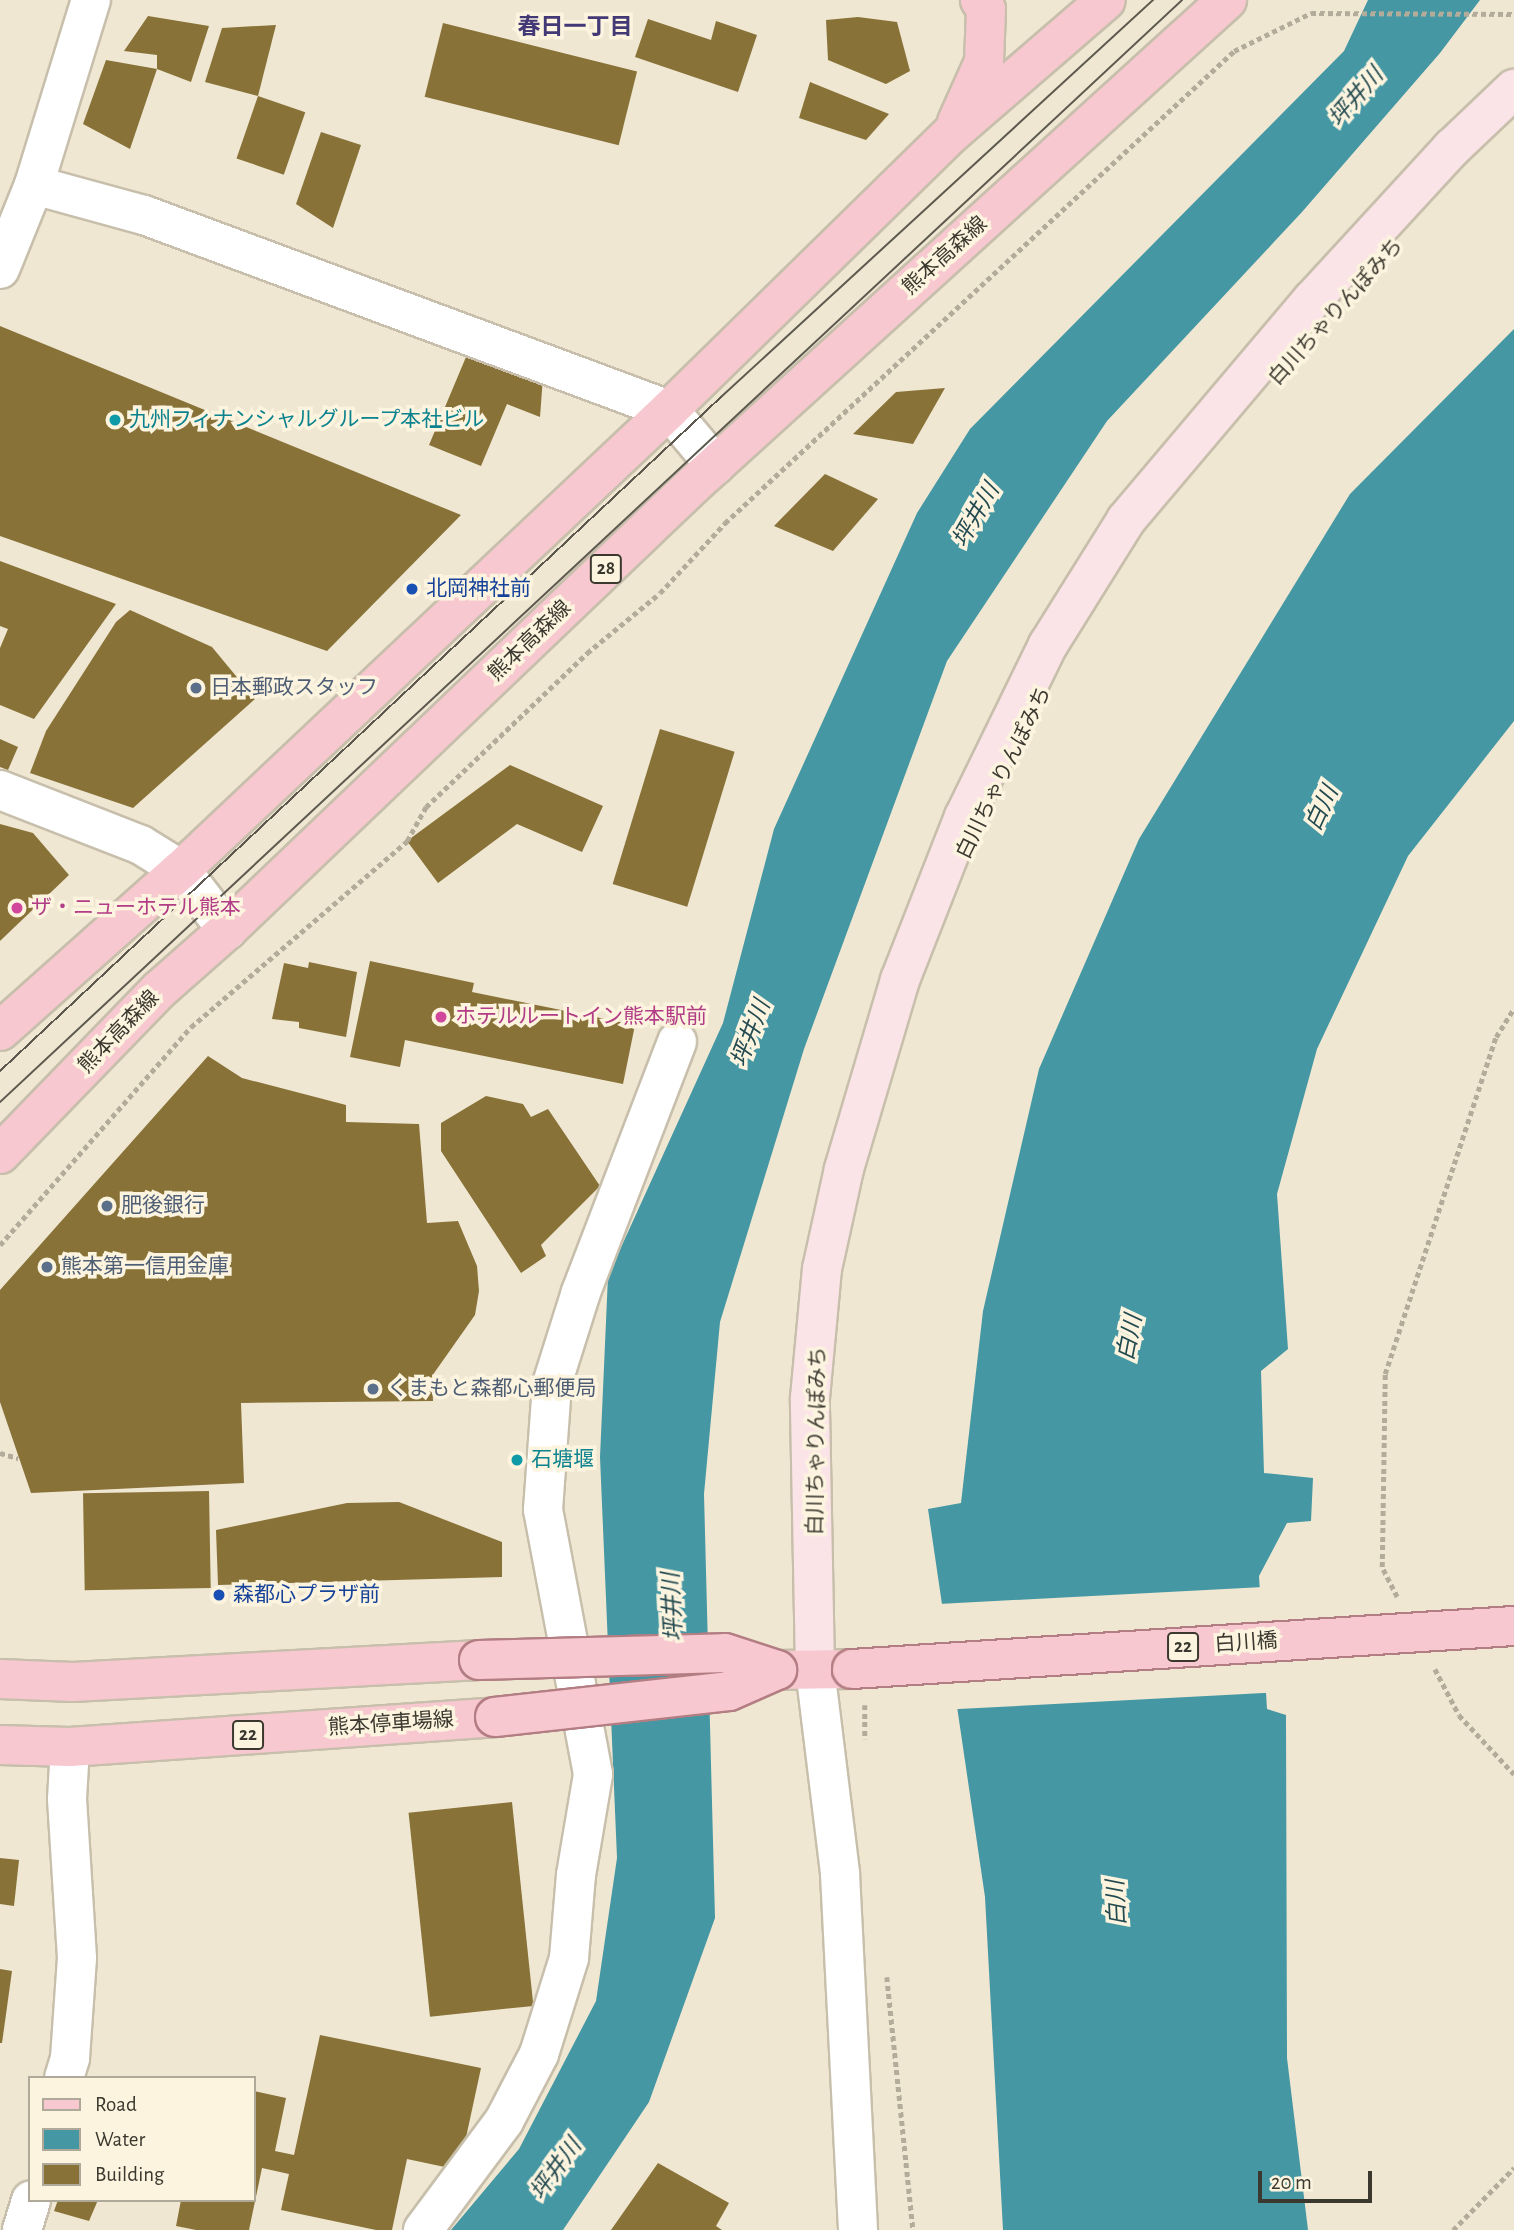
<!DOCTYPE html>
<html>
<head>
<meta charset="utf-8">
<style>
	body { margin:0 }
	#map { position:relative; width:1514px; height:2230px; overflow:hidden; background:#efe7d2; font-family:"Alegreya Sans","Noto Sans JP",sans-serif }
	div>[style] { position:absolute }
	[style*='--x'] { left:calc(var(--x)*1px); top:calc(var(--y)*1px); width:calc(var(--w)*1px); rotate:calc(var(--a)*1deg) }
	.water>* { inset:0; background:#4497a3 }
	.pier>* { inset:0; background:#efe7d2; transform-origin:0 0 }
	.building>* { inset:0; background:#887238; transform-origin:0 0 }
	.path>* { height:4.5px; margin-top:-2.25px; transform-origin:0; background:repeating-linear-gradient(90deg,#b3ac9b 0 5px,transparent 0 8.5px) }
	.roads { filter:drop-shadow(2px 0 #c7bfab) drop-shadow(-2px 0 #c7bfab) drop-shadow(0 2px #c7bfab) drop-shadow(0 -2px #c7bfab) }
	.street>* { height:38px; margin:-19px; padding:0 19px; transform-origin:19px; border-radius:19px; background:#fff }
	.secondary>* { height:38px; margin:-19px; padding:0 19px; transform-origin:19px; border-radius:19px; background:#fbe4e7 }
	.primary>* { height:38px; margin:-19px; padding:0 19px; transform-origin:19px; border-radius:19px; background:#f8c8d0 }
	.tram>* { height:2px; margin:-1px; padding:0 1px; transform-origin:1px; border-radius:1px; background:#5d594e }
	.bridges { filter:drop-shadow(2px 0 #b37e83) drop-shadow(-2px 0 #b37e83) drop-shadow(0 2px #b37e83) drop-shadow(0 -2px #b37e83) }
	.primary-bridge>* { height:38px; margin:-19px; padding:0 19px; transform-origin:19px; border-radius:19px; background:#f8c8d0 }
	.dots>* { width:19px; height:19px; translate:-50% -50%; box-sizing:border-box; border:4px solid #fcf4df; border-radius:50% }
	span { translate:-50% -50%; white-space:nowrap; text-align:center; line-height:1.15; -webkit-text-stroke:7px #fcf4df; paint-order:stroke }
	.shield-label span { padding:2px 5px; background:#fcf4df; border:2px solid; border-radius:5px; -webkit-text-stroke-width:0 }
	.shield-label { font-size:19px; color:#3b382f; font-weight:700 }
	.street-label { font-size:21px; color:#3b382f }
	.culture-label { font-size:21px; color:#0d838f }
	.left { translate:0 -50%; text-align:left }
	.transit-label { font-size:21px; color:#164399 }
	.service-label { font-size:21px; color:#4e5e75 }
	.hotel-label { font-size:21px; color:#b23c85 }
	.neighbourhood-label { font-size:23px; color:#433976; font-weight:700 }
	.water-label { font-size:23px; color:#234a50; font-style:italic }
	.legend { position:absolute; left:28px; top:2076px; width:228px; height:126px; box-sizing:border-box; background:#fcf4df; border:2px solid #afa999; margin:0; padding:9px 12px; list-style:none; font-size:21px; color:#3b382f }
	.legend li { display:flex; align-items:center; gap:14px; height:35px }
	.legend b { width:35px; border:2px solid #afa999 }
	.scale { position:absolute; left:1258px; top:2171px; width:114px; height:32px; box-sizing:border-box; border:4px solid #3b382f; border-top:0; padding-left:9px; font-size:21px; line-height:24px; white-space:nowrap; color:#3b382f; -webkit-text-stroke:5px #fcf4df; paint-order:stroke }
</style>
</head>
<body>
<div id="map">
	<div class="water">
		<i style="clip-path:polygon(1368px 0,1480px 0,1440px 53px,1302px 212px,1107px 421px,947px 661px,804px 1049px,720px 1322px,704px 1494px,715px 1918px,649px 2102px,563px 2230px,451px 2230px,519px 2149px,596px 2001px,617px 1858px,600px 1457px,608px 1276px,723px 1023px,774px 829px,917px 513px,970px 429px,1344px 51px)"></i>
		<i style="clip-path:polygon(1514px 329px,1514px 721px,1408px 856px,1317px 1049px,1277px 1194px,1288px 1349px,1261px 1371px,1264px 1473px,1313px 1478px,1311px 1521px,1287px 1523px,1259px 1576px,1267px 1709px,1286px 1715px,1287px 2058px,1308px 2230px,1003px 2230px,985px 1897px,928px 1509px,961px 1503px,983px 1311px,1039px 1069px,1139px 839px,1350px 494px)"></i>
	</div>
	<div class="pier">
		<i style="left:1263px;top:1587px;width:106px;height:325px;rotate:87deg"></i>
	</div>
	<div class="building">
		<i style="clip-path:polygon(148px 16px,209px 26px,191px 82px,157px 69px,130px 149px,83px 124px,106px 60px,157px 69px,157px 55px,124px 51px)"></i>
		<i style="clip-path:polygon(858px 17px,897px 22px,910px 71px,886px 84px,828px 60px,826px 20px)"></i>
		<i style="clip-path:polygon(648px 19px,711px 40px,716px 21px,757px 35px,738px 92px,635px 57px)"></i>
		<i style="left:443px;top:23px;width:200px;height:76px;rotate:14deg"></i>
		<i style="clip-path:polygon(276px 25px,258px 96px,205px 82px,222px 28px)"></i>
		<i style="clip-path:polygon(810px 82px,889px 114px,866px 140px,799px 118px)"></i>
		<i style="left:258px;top:96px;width:50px;height:66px;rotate:19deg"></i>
		<i style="clip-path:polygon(321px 132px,361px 145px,333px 228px,296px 204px)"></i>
		<i style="clip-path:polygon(0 326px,461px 515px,327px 651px,0 536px)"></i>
		<i style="clip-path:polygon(466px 357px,544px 363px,540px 417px,507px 404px,481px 466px,429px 445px)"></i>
		<i style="clip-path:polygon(945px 388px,913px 444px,853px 434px,896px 392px)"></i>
		<i style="clip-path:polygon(825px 474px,878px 499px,833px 551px,774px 526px)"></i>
		<i style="clip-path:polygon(0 561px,116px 604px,34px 719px,0 705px,0 648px,8px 629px,0 626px)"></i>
		<i style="clip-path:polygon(130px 610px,212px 647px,255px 699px,133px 808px,30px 773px,46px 731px,116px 622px)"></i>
		<i style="left:660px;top:729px;width:78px;height:162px;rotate:17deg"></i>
		<i style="clip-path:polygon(0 739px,18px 747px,8px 770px,0 767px)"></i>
		<i style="clip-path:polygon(510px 765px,603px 806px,582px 852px,517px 824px,438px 883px,407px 841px)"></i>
		<i style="clip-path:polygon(0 824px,33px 833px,69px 875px,0 941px)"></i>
		<i style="clip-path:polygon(370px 961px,474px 983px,472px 992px,635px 1025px,623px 1084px,405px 1040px,400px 1067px,350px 1057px)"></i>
		<i style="clip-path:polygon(309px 962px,357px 972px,346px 1037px,299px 1028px,299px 1022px,272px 1019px,284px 963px,308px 968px)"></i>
		<i style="clip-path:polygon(208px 1056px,242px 1078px,346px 1105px,346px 1122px,419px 1124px,427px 1223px,458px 1221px,477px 1266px,479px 1291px,475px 1315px,432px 1376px,433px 1401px,241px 1403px,244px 1483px,31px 1493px,0 1402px,0 1290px)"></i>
		<i style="clip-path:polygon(486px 1096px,523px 1104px,531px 1117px,548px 1109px,600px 1186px,541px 1245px,546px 1256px,521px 1273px,441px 1151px,441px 1123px)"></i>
		<i style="left:209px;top:1491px;width:97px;height:126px;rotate:89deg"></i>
		<i style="clip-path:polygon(399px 1502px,502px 1542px,502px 1577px,218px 1585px,216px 1530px,347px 1503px)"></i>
		<i style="left:512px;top:1802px;width:205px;height:104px;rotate:84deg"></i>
		<i style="clip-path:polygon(0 1858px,19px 1860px,14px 1906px,0 1904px)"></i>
		<i style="clip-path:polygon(0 1969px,12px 1971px,2px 2043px,0 2043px)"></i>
		<i style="clip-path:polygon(320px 2035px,481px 2068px,459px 2170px,407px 2159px,392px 2230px,376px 2230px,281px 2210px,289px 2174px,262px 2168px,249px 2230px,196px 2230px,176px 2226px,181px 2200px,254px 2200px,254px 2091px,286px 2098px,275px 2151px,294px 2155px)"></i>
		<i style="clip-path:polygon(658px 2163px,729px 2203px,716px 2226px,722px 2230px,611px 2230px)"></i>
		<i style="clip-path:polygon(58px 2200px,98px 2200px,89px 2221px,54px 2211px)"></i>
	</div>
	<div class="path">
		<i style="--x:0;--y:1245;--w:290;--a:-48.8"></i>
		<i style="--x:191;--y:1027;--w:285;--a:-40.7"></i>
		<i style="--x:407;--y:841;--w:39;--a:-61"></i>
		<i style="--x:426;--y:807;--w:223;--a:-43.7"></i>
		<i style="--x:587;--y:653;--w:94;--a:-39.4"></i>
		<i style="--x:660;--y:593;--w:96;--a:-47.1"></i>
		<i style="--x:725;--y:523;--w:694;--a:-42.84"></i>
		<i style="--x:1234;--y:51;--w:86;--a:-26.3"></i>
		<i style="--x:1311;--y:13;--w:203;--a:0.3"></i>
		<i style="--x:0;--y:1453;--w:19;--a:16"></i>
		<i style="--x:1397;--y:1597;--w:34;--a:-117"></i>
		<i style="--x:1382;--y:1567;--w:193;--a:-89.1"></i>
		<i style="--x:1385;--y:1374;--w:355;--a:-71.8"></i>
		<i style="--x:1496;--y:1037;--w:34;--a:-58"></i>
		<i style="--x:1435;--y:1669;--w:52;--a:62.4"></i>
		<i style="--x:1459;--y:1715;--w:81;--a:47"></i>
		<i style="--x:865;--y:1705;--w:34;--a:90"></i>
		<i style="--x:887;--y:1977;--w:254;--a:84.1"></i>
		<i style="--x:1453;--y:2230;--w:87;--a:-45.5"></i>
	</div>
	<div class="roads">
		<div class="street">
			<i style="--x:34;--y:185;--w:114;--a:15.3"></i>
			<i style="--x:144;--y:215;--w:560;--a:20.38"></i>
			<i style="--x:669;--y:410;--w:72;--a:50.1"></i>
			<i style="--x:0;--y:269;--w:91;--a:-68"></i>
			<i style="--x:34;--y:185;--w:194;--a:-72.9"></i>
			<i style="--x:0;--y:790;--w:151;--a:21.3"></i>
			<i style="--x:141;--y:845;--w:47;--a:32"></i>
			<i style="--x:181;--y:870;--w:76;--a:52.5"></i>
			<i style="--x:815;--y:1669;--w:207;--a:83"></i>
			<i style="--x:840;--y:1874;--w:356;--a:87.1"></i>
			<i style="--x:64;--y:2078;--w:21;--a:-73"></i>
			<i style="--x:70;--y:2058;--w:100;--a:-86"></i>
			<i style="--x:77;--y:1958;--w:159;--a:-93.6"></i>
			<i style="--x:67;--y:1799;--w:52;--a:-86.7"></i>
			<i style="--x:22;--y:2230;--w:31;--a:-73"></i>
			<i style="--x:423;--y:2230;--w:136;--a:-53.4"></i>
			<i style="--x:504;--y:2121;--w:76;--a:-62.4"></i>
			<i style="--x:539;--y:2054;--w:101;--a:-72.6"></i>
			<i style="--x:569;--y:1958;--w:83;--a:-85.2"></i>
			<i style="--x:576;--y:1875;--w:102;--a:-80.4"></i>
			<i style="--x:593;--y:1774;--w:269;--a:-100.7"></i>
			<i style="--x:543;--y:1510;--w:126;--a:-85.9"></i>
			<i style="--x:552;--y:1384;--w:96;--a:-72.5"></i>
			<i style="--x:581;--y:1292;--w:268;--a:-69"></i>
		</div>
		<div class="secondary">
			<i style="--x:815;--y:1669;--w:271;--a:-91.1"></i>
			<i style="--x:810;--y:1398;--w:130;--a:-84.7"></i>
			<i style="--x:822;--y:1269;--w:102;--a:-77.6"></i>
			<i style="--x:844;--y:1169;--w:197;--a:-73.5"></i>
			<i style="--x:900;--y:980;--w:175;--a:-68.6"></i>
			<i style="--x:964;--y:817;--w:191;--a:-64"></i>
			<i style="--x:1048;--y:645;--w:147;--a:-58"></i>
			<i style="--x:1126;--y:520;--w:288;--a:-49.8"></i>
			<i style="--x:1312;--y:300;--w:207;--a:-47.4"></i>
			<i style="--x:1452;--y:148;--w:86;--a:-43.6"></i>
		</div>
		<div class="primary">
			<i style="--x:957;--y:122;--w:66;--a:-65.8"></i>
			<i style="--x:984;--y:62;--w:53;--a:-87.8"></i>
			<i style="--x:986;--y:9;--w:11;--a:-124"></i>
			<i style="--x:0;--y:1031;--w:242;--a:-41.7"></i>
			<i style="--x:181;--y:870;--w:671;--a:-43.31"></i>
			<i style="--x:669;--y:410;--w:396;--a:-44.4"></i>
			<i style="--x:952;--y:133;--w:203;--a:-40.8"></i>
			<i style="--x:0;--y:1154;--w:228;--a:-45.9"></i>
			<i style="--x:159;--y:990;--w:91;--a:-41.4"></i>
			<i style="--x:227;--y:930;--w:643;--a:-43.68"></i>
			<i style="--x:692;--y:486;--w:723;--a:-42.25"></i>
			<i style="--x:777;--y:1670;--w:75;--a:-0.8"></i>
			<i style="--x:0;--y:1679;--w:73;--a:2.4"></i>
			<i style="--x:73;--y:1682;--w:407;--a:-3.1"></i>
			<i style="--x:0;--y:1745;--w:70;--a:1.6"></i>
			<i style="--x:70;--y:1747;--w:426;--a:-4"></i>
		</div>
	</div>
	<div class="tram">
		<i style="--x:0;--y:1071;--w:987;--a:-43.07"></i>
		<i style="--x:721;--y:397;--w:587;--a:-42.58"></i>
		<i style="--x:0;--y:1102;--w:1616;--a:-42.99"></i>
	</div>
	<div class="bridges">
		<div class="primary-bridge">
			<i style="--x:479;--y:1660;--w:246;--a:-1.6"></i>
			<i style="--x:725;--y:1653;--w:55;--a:18.1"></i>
			<i style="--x:852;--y:1669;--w:663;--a:-3.72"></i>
			<i style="--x:495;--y:1717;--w:235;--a:-6.3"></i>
			<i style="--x:729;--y:1691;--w:52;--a:-23.6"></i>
		</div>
	</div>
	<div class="dots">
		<i style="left:115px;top:420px;background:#0f9aa8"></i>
		<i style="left:412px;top:589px;background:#1a4fb4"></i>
		<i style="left:196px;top:688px;background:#5c6f8a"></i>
		<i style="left:17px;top:908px;background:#d1479c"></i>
		<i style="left:441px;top:1017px;background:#d1479c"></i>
		<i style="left:107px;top:1206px;background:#5c6f8a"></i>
		<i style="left:47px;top:1267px;background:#5c6f8a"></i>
		<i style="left:373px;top:1389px;background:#5c6f8a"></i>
		<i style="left:517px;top:1460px;background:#0f9aa8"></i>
		<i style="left:219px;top:1595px;background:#1a4fb4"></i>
	</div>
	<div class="shield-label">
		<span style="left:606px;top:569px">28</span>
		<span style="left:1183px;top:1647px">22</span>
		<span style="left:248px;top:1735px">22</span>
	</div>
	<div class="street-label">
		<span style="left:945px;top:256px;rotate:-42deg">熊本高森線</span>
		<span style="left:1336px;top:312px;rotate:-48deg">白川ちゃりんぽみち</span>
		<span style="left:530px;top:641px;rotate:-44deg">熊本高森線</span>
		<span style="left:1004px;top:773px;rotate:-64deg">白川ちゃりんぽみち</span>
		<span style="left:119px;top:1032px;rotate:-46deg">熊本高森線</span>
		<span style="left:817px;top:1441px;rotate:-89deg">白川ちゃりんぽみち</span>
		<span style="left:1246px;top:1643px;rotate:-4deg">白川橋</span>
		<span style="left:391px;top:1724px;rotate:-4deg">熊本停車場線</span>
	</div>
	<div class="culture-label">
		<span class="left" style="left:129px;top:420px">九州フィナンシャルグループ本社ビル</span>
		<span class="left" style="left:531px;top:1460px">石塘堰</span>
	</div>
	<div class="transit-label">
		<span class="left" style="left:426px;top:589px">北岡神社前</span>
		<span class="left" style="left:233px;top:1595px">森都心プラザ前</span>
	</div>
	<div class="service-label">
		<span class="left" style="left:210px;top:688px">日本郵政スタッフ</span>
		<span class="left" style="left:121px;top:1206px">肥後銀行</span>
		<span class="left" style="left:61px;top:1267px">熊本第一信用金庫</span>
		<span class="left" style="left:387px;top:1389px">くまもと森都心郵便局</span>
	</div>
	<div class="hotel-label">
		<span class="left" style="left:31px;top:908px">ザ・ニューホテル熊本</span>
		<span class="left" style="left:455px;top:1017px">ホテルルートイン熊本駅前</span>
	</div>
	<div class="neighbourhood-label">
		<span style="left:575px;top:28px">春日一丁目</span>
	</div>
	<div class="water-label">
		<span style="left:1357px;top:98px;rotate:-49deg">坪井川</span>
		<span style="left:977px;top:516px;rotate:-60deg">坪井川</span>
		<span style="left:1323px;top:809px;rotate:-65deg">白川</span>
		<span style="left:752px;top:1034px;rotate:-69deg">坪井川</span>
		<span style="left:1131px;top:1338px;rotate:-79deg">白川</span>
		<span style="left:674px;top:1607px;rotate:-93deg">坪井川</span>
		<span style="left:1118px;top:1903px;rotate:-93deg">白川</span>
		<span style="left:557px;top:2170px;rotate:-54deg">坪井川</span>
	</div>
	<ul class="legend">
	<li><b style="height:9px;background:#f8c8d0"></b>Road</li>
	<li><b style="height:19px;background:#4497a3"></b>Water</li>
	<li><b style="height:19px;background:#887238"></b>Building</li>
	</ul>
	<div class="scale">20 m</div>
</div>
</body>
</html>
